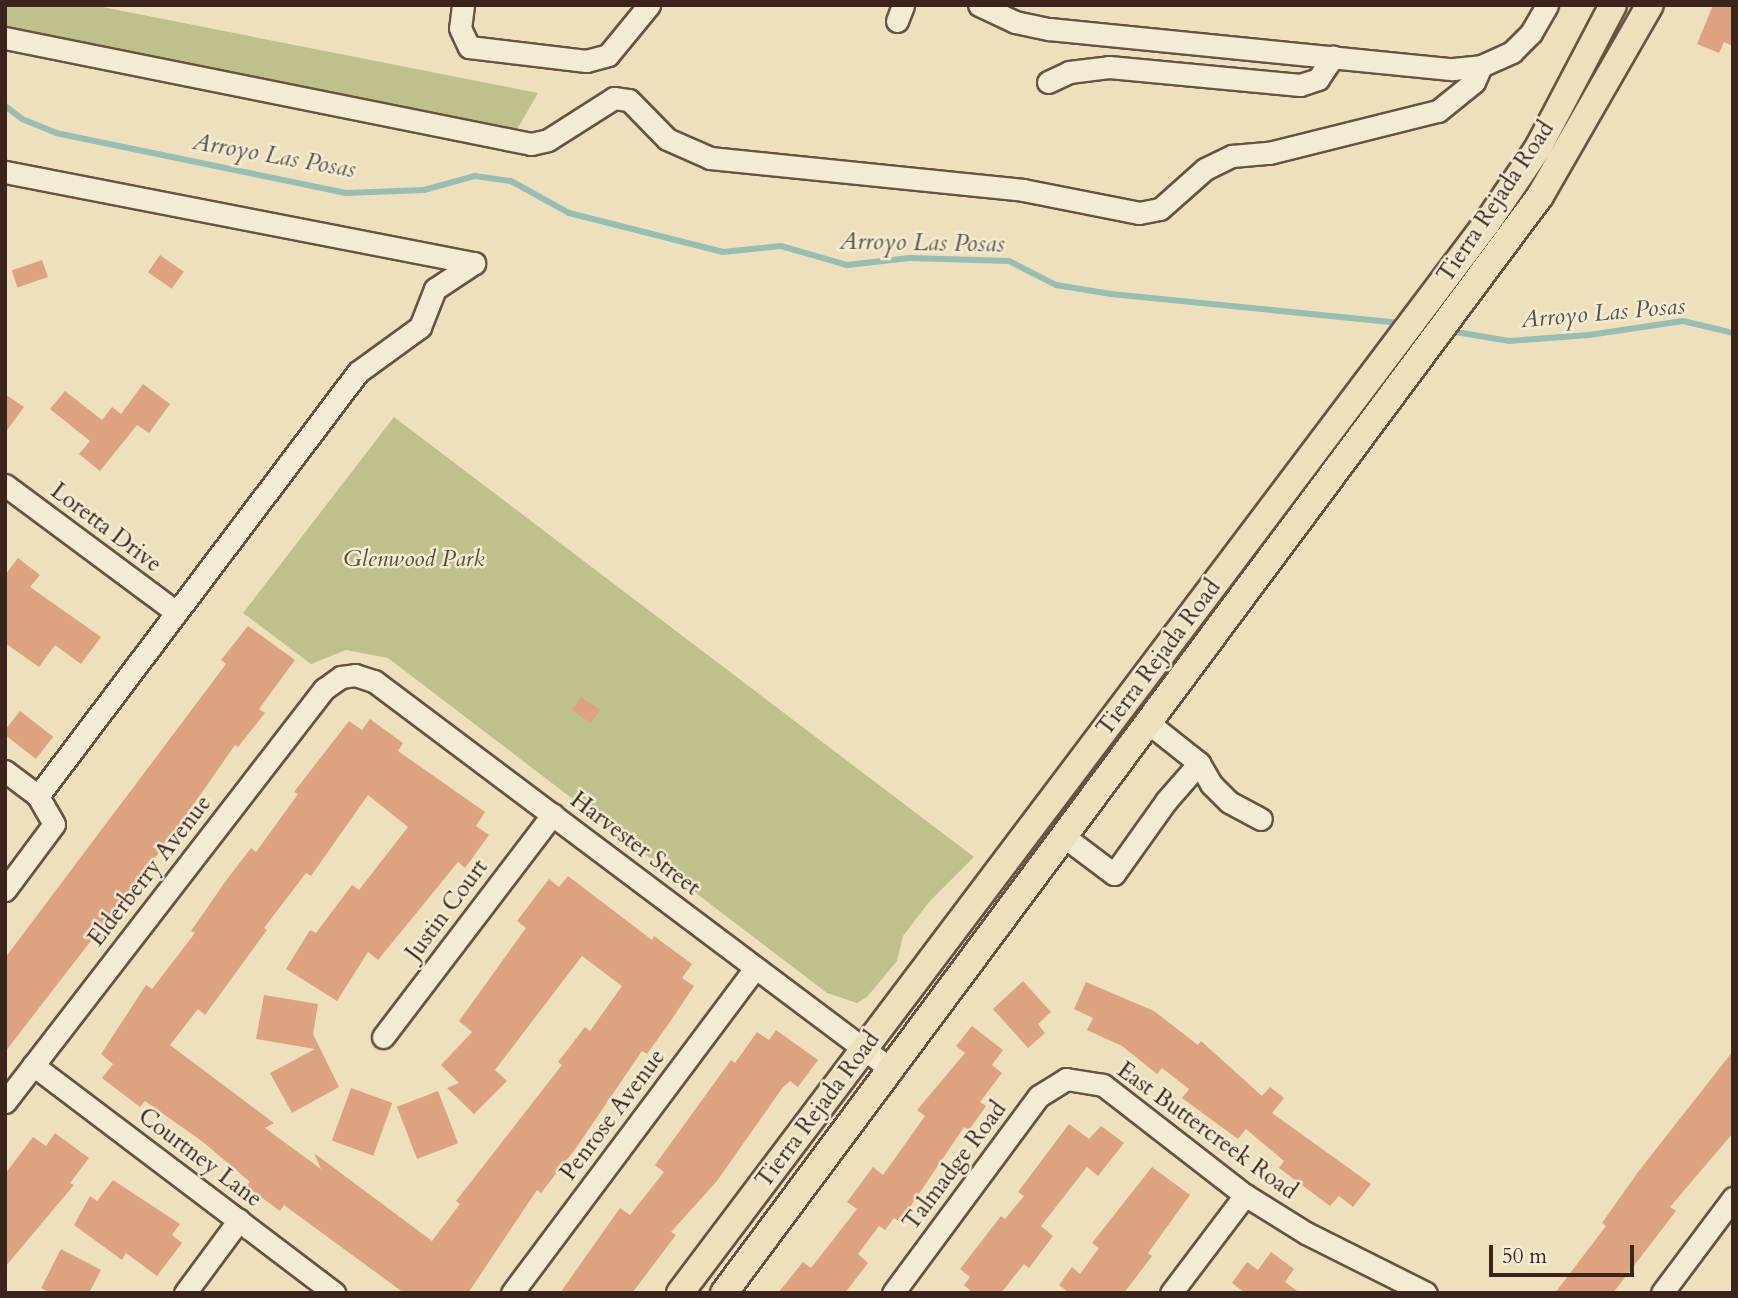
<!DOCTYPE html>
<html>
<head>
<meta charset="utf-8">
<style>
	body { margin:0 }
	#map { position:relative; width:1738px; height:1298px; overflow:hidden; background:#eee0bd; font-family:Cardo,serif }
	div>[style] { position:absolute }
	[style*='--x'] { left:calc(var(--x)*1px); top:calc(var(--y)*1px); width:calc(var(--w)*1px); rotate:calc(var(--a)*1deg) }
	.green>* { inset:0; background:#c0c08c }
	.stream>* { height:6px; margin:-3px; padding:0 3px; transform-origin:3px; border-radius:3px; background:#99bdb0 }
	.building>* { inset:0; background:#dda381; transform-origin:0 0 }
	.roads { filter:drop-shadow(2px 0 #675344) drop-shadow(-2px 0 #675344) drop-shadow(0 2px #675344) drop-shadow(0 -2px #675344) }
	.minor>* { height:21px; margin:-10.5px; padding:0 10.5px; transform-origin:10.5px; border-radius:10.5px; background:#f4ebd4 }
	.major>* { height:26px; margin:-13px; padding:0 13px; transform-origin:13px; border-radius:13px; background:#eee0bd }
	span { translate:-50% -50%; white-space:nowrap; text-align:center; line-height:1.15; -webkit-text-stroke:5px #f4ebd4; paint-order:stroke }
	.street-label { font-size:23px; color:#3a241b }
	.park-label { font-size:23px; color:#5c4b37; font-style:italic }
	.water-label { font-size:24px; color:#565248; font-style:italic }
	.frame { position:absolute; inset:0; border:7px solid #3a241b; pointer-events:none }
	.scale { position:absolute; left:1489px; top:1245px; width:145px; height:32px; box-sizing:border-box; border:4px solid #3a241b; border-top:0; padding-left:9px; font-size:21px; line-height:24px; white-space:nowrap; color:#3a241b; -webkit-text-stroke:5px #f4ebd4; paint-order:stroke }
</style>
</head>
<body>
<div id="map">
	<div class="green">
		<i style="clip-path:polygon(5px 5px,92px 5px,538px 93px,515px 133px,5px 28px)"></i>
		<i style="clip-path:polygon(394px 417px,974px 857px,929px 902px,903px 936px,897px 961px,867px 997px,857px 1003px,827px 993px,388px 658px,346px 650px,311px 664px,243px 613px)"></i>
	</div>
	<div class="stream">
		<i style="--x:5;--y:106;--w:21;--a:37"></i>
		<i style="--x:22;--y:119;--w:37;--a:22"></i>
		<i style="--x:56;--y:133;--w:296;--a:11.7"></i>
		<i style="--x:346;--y:193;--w:78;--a:-2.2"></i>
		<i style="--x:424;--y:190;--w:53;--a:-15.4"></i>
		<i style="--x:475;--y:176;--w:36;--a:8"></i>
		<i style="--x:511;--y:181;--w:66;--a:28.9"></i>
		<i style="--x:569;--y:213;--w:159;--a:14.2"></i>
		<i style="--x:723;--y:252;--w:58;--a:-5.9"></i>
		<i style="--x:781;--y:246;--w:69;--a:16.1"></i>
		<i style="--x:847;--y:265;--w:63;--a:-6.3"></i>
		<i style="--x:910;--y:258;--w:99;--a:1.7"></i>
		<i style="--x:1009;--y:261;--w:53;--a:27.1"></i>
		<i style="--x:1056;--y:285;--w:56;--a:9.3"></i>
		<i style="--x:1111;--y:294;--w:291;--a:5.7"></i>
		<i style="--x:1450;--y:331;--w:60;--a:9.6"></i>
		<i style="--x:1509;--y:341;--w:80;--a:-4.3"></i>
		<i style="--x:1589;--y:335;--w:95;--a:-8.5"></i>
		<i style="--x:1683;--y:321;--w:51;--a:13.5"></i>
	</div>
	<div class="building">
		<i style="clip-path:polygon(1713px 5px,1733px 5px,1733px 46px,1724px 42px,1719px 53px,1697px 44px)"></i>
		<i style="left:160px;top:255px;width:29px;height:21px;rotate:35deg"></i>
		<i style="left:42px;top:260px;width:18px;height:32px;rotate:71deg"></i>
		<i style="clip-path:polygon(143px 384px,170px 404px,149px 433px,137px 425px,100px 471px,79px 454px,90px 441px,50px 409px,65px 391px,102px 420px,112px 407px,121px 414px)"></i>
		<i style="clip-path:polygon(5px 394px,24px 407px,5px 433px)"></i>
		<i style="clip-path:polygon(18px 558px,40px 575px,30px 587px,101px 637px,81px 664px,55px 645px,39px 667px,5px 643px,5px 575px)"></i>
		<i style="clip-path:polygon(248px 626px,295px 660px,259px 709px,265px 713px,238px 747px,235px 745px,168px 841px,5px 1052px,5px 958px,226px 664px,221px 660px)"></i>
		<i style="left:581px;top:697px;width:23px;height:16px;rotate:34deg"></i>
		<i style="left:20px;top:711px;width:42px;height:28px;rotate:38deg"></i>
		<i style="clip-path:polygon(370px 719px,403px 743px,398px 751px,485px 812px,476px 826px,489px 835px,465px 868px,458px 862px,378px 960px,368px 952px,337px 1001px,286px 969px,310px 930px,316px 933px,352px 885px,359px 890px,408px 827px,368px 795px,311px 876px,306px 873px,264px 928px,267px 930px,205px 1015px,198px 1009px,170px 1045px,274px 1123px,265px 1128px,321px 1169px,314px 1153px,432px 1241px,460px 1204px,456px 1201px,562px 1065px,558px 1062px,585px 1027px,590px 1031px,622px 986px,582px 956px,495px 1070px,507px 1081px,474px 1114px,447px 1088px,459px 1083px,441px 1065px,472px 1032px,459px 1021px,526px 928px,517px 921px,549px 879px,559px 887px,568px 876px,652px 940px,654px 936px,692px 964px,682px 978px,694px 986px,672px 1019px,647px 1054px,642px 1051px,576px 1148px,541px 1193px,537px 1190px,468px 1293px,404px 1293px,284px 1205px,280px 1211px,246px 1186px,250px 1182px,203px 1142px,145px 1101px,140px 1107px,102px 1078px,113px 1064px,101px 1054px,146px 985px,152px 989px,195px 933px,191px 931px,225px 882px,251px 848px,256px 852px,298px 794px,294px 792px,349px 721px,362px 730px)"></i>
		<i style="clip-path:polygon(1023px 981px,1051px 1012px,1038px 1024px,1045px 1033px,1028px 1048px,993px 1009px)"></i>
		<i style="clip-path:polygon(1086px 982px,1154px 1011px,1198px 1045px,1201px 1041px,1262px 1096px,1270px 1087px,1284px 1098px,1272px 1113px,1371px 1184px,1353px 1207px,1339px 1196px,1330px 1206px,1279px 1168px,1284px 1161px,1246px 1129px,1238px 1139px,1182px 1098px,1189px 1089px,1162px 1068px,1157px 1074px,1122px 1046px,1087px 1030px,1093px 1018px,1074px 1009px)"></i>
		<i style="clip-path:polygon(264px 995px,318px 1004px,313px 1034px,339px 1087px,292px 1113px,270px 1073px,315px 1049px,256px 1039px)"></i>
		<i style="clip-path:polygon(972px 1026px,1003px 1050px,992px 1065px,1002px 1073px,980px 1102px,986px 1106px,969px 1130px,964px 1127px,900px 1222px,894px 1218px,885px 1230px,879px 1226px,858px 1254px,868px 1263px,845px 1293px,778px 1293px,803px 1262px,811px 1268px,857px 1209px,847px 1202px,873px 1167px,883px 1175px,925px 1116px,917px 1110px,965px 1053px,956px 1046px)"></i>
		<i style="clip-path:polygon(776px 1030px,818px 1060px,798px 1087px,790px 1081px,783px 1087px,717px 1181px,671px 1232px,676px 1235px,632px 1293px,560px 1293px,620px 1208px,630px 1215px,664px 1172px,655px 1165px,731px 1060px,735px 1063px,757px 1032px,769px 1040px)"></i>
		<i style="clip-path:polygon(1733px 1051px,1733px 1133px,1670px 1207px,1676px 1211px,1613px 1293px,1555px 1293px,1606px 1226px,1602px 1223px,1638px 1172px)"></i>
		<i style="left:351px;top:1088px;width:44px;height:56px;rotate:20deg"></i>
		<i style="left:438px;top:1091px;width:56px;height:44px;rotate:69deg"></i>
		<i style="clip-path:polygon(1069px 1124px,1089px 1139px,1101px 1126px,1124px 1143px,1098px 1176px,1087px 1167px,1041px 1226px,1053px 1236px,1029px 1268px,1024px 1264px,1001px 1293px,973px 1293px,964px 1285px,970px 1277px,960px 1269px,1001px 1216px,1005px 1219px,1024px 1196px,1018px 1192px)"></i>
		<i style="clip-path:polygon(55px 1133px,89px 1158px,70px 1183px,74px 1185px,5px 1267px,5px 1174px,33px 1137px,46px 1146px)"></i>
		<i style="clip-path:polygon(1152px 1167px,1190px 1195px,1148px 1253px,1152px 1256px,1124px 1293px,1069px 1293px,1059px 1285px,1072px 1267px,1080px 1274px,1099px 1248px,1092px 1243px)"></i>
		<i style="clip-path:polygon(113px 1180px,180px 1224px,172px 1235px,182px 1243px,157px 1276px,126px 1253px,122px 1260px,74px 1225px,90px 1196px,97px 1201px)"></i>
		<i style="clip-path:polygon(61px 1249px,101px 1270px,89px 1293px,50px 1293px,41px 1288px)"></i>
		<i style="clip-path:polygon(1271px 1252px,1294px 1269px,1285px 1282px,1300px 1293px,1245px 1293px,1232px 1283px,1247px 1262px,1258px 1270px)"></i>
	</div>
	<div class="roads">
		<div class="minor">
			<i style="--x:463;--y:5;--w:23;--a:97"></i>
			<i style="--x:460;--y:28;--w:21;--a:65"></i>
			<i style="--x:469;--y:47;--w:118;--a:6.8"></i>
			<i style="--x:586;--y:61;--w:23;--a:-15"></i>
			<i style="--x:608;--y:55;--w:65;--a:-50.6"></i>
			<i style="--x:979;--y:5;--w:40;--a:25"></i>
			<i style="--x:1015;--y:22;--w:35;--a:12"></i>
			<i style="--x:1049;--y:29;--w:406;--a:5.7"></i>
			<i style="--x:1453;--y:69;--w:28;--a:-6"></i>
			<i style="--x:1481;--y:66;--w:34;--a:-24"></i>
			<i style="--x:1512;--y:52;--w:27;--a:-45"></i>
			<i style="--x:1531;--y:33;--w:32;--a:-60"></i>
			<i style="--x:897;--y:21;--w:17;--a:-69"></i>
			<i style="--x:5;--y:38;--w:537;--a:11.39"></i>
			<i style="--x:531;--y:144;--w:17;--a:-13"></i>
			<i style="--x:548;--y:140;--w:78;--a:-32.5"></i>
			<i style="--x:614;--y:98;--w:15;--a:8"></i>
			<i style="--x:629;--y:100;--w:54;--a:45.7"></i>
			<i style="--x:667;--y:139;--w:47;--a:23.8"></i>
			<i style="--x:710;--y:158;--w:315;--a:5.8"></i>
			<i style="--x:1023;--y:190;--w:118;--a:11.2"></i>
			<i style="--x:1139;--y:213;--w:21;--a:-11"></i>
			<i style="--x:1160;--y:209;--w:60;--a:-41.6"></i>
			<i style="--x:1205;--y:169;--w:30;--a:-26"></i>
			<i style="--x:1232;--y:156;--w:37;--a:-5"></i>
			<i style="--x:1269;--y:153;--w:174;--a:-14"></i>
			<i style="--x:1438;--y:111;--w:46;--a:-38.9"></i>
			<i style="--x:1474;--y:82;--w:17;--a:-66"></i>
			<i style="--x:1048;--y:82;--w:23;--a:-25"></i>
			<i style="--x:1069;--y:72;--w:40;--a:-7.1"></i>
			<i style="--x:1109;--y:67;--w:192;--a:5.4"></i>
			<i style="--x:1300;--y:85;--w:19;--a:-18"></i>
			<i style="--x:1318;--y:79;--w:27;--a:-56"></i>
			<i style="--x:5;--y:172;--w:478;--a:11"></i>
			<i style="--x:5;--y:485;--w:213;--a:36.6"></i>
			<i style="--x:1146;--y:721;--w:68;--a:38.4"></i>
			<i style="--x:1199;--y:763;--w:24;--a:60"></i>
			<i style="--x:1211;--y:784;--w:25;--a:45"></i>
			<i style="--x:1229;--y:802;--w:36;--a:28"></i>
			<i style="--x:5;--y:771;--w:41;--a:37.1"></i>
			<i style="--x:1062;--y:835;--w:65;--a:36.9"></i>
			<i style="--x:1114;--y:874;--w:90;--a:-54.5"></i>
			<i style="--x:1166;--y:801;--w:50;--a:-49"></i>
			<i style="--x:5;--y:890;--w:82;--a:-53.4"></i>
			<i style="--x:54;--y:824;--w:32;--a:-120"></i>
			<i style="--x:38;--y:796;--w:531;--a:-52.96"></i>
			<i style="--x:358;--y:372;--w:77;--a:-36"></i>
			<i style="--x:420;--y:327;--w:41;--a:-68.5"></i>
			<i style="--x:435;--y:289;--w:47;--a:-33.7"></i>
			<i style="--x:383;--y:1037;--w:280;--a:-52.7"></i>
			<i style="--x:33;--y:1065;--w:378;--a:37.1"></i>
			<i style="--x:5;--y:1102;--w:522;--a:-52.32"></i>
			<i style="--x:324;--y:689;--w:21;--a:-35"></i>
			<i style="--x:341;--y:677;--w:14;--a:-8"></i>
			<i style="--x:355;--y:675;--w:20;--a:18"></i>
			<i style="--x:374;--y:681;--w:648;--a:36.91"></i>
			<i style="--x:185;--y:1293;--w:91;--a:-53.5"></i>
			<i style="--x:512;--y:1293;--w:406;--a:-53.2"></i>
			<i style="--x:893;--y:1293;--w:245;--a:-53.5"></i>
			<i style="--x:1039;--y:1096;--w:32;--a:-32"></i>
			<i style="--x:1066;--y:1079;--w:37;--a:9"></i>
			<i style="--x:1103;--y:1085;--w:180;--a:37.8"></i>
			<i style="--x:1245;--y:1195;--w:72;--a:31.9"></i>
			<i style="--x:1306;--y:1233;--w:134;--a:26.6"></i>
			<i style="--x:1171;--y:1293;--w:123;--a:-52.9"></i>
			<i style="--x:1662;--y:1293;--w:119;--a:-53.2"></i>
		</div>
		<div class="major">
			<i style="--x:680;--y:1293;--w:1340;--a:-52.98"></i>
			<i style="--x:1487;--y:223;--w:91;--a:-55.8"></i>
			<i style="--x:1538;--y:148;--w:161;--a:-62.3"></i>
			<i style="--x:724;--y:1293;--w:1367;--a:-53.36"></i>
			<i style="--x:1540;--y:196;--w:220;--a:-60.1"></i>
		</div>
	</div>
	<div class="street-label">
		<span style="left:1496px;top:202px;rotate:-56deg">Tierra Rejada Road</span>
		<span style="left:106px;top:528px;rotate:37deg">Loretta Drive</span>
		<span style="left:1159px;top:658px;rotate:-53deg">Tierra Rejada Road</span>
		<span style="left:635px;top:844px;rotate:37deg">Harvester Street</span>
		<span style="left:150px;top:871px;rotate:-52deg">Elderberry Avenue</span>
		<span style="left:447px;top:910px;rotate:-53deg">Justin Court</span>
		<span style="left:818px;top:1110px;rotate:-53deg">Tierra Rejada Road</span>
		<span style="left:613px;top:1115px;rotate:-53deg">Penrose Avenue</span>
		<span style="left:1207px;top:1131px;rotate:36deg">East Buttercreek Road</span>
		<span style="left:200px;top:1158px;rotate:37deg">Courtney Lane</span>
		<span style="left:955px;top:1166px;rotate:-53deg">Talmadge Road</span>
	</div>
	<div class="park-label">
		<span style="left:414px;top:559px">Glenwood Park</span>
	</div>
	<div class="water-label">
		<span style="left:274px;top:156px;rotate:10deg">Arroyo Las Posas</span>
		<span style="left:922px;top:243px;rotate:1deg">Arroyo Las Posas</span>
		<span style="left:1603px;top:313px;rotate:-5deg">Arroyo Las Posas</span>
	</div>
	<div class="frame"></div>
	<div class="scale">50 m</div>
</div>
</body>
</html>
